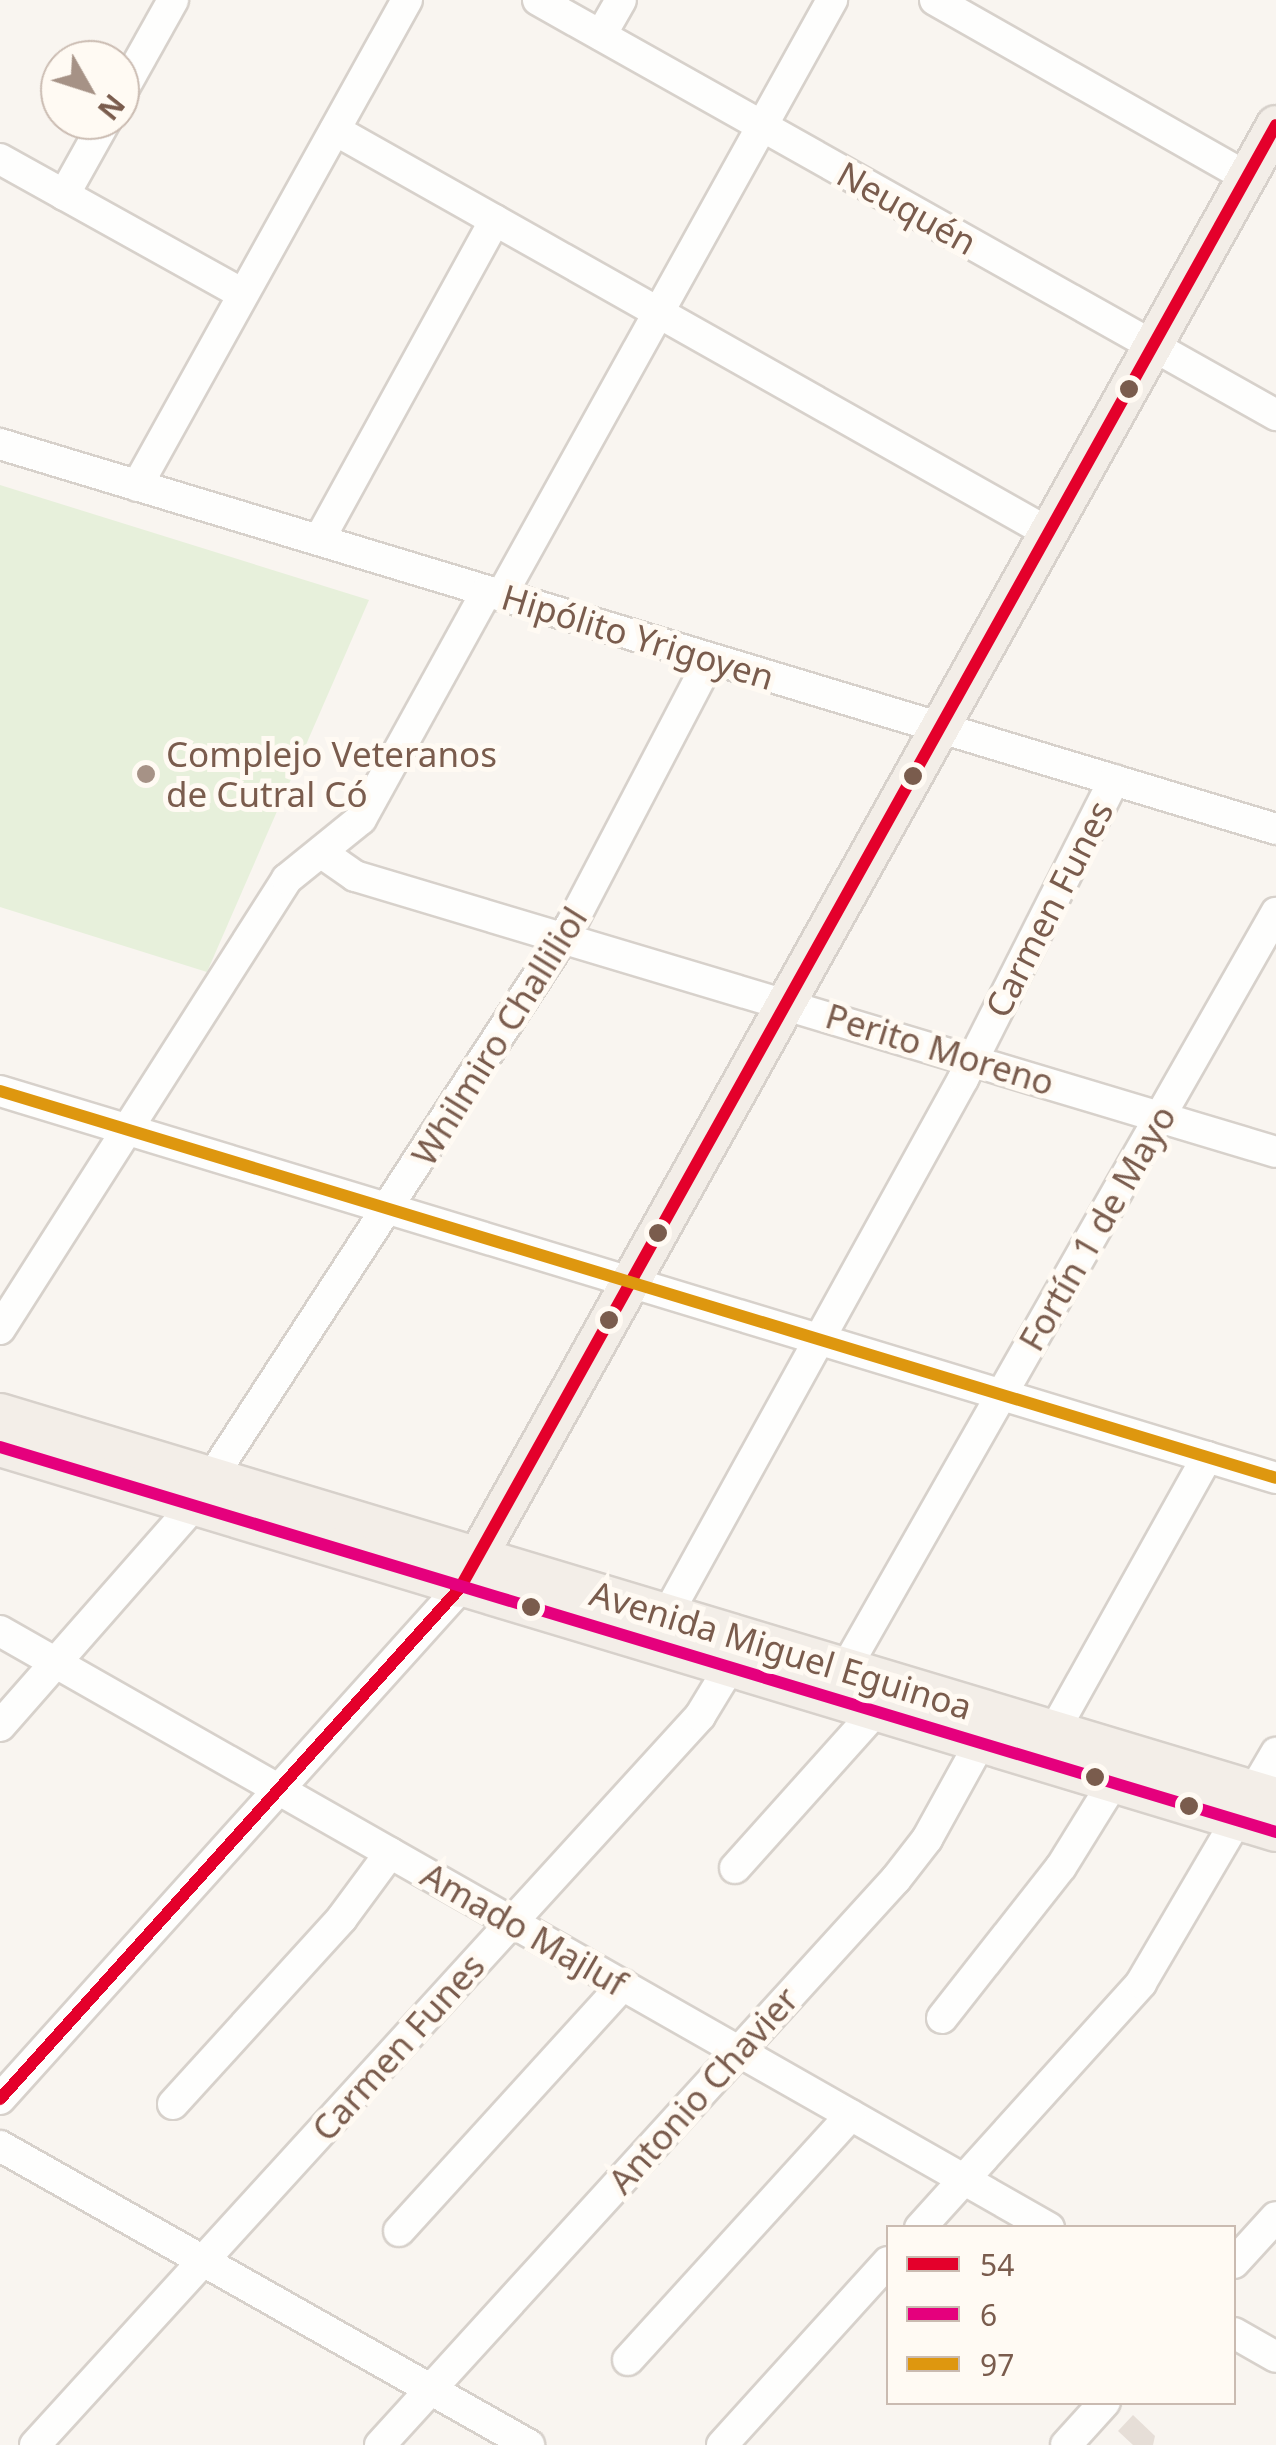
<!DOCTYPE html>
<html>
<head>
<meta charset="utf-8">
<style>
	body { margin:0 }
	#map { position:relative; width:1276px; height:2445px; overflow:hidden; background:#f9f5f0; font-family:"Noto Sans",sans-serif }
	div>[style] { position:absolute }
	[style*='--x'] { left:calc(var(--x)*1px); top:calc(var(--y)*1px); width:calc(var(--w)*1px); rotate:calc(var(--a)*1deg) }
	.green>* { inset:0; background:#e7f0db }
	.building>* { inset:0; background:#e6ded7 }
	.roads { filter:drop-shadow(2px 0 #d7d1cb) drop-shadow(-2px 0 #d7d1cb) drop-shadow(0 2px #d7d1cb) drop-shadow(0 -2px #d7d1cb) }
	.minor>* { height:30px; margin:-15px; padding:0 15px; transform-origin:15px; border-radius:15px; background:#fefefd }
	.major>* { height:38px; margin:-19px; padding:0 19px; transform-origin:19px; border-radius:19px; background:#f3eee8 }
	.bus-1>* { height:12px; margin:-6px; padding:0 6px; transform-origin:6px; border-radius:6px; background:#e4002b }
	.bus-2>* { height:12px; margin:-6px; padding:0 6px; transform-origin:6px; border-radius:6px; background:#e5007d }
	.bus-3>* { height:12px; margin:-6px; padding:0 6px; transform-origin:6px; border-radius:6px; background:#de970f }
	.dots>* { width:28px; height:28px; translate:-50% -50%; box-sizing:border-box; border:5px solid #fffaf3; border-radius:50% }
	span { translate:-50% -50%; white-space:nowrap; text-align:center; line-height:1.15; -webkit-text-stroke:10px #fffaf3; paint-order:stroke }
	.street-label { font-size:35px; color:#7a5c4d }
	.poi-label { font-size:35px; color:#7a5c4d }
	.left { translate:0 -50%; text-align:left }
	.legend { position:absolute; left:886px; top:2225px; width:350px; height:180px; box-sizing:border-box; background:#fffaf3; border:2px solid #cabbb1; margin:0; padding:12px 18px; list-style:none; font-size:30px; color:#7a5c4d }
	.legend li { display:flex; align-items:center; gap:20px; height:50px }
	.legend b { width:50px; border:2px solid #cabbb1 }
	.north { position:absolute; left:40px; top:40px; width:100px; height:100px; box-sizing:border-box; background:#fffaf3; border:2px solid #cabbb1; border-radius:50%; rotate:129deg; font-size:28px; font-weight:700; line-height:40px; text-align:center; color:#7a5c4d }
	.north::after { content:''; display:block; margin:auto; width:35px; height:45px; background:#a69286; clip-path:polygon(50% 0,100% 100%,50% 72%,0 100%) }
</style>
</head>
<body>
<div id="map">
	<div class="green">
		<i style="clip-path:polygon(0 485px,369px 600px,207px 972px,0 907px)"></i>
	</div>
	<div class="building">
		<i style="clip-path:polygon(1133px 2415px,1155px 2436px,1153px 2445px,1133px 2445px,1118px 2431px)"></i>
	</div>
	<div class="roads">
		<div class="minor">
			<i style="--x:538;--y:0;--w:847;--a:29.35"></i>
			<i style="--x:935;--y:0;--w:359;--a:29.6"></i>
			<i style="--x:601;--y:35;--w:40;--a:-60.3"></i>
			<i style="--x:120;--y:95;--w:109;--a:-60.8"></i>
			<i style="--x:335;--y:130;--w:820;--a:29.44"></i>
			<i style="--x:0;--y:159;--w:278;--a:29.1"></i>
			<i style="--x:64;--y:195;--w:86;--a:-60.8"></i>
			<i style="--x:0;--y:444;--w:1333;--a:16.79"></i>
			<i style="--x:137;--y:486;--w:556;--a:-60.95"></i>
			<i style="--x:319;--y:540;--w:365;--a:-61.2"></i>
			<i style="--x:501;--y:596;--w:682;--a:-60.95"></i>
			<i style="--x:322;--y:853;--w:40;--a:34.9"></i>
			<i style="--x:355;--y:876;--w:961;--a:16.68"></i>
			<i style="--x:0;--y:1091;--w:1333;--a:16.87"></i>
			<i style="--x:0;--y:1329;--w:534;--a:-57.47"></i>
			<i style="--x:287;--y:879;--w:95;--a:-39"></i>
			<i style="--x:361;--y:819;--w:260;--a:-61.1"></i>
			<i style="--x:667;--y:1615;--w:612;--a:-61.09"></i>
			<i style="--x:963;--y:1079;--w:335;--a:-63.2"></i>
			<i style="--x:0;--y:1631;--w:1207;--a:29.64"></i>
			<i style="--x:835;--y:1687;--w:891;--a:-60.33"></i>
			<i style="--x:0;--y:1726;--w:293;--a:-48.7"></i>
			<i style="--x:193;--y:1506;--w:693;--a:-56.95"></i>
			<i style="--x:571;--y:925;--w:300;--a:-62.4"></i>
			<i style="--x:1054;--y:1731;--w:314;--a:-60.8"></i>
			<i style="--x:735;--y:1868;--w:210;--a:-48.1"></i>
			<i style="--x:942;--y:2018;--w:192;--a:-51.8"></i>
			<i style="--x:1061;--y:1867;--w:99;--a:-58.2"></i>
			<i style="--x:0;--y:2099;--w:688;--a:-48.01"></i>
			<i style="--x:173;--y:2104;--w:251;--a:-47.7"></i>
			<i style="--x:342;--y:1918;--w:81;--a:-53.6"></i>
			<i style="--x:0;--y:2146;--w:608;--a:29.48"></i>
			<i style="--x:920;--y:2228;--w:330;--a:-47.9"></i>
			<i style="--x:1141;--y:1983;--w:267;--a:-59.6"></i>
			<i style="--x:399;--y:2231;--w:333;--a:-47.7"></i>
			<i style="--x:1234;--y:2263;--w:62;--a:-47.6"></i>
			<i style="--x:1234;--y:2333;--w:48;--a:29.7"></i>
			<i style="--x:628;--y:2360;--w:331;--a:-47.7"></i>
			<i style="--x:35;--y:2445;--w:987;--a:-47.63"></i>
			<i style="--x:700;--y:1716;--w:81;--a:-58.7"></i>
			<i style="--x:380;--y:2445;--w:766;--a:-47.65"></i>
			<i style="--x:896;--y:1879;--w:51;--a:-52.2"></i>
			<i style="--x:927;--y:1839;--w:130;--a:-61.1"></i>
			<i style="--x:722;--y:2445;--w:247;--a:-47.8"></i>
			<i style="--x:1066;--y:2445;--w:58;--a:-47.8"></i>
		</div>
		<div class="major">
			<i style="--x:0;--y:1413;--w:1333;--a:16.75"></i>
			<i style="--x:0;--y:1447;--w:1333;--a:16.79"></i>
			<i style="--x:460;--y:1588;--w:1675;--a:-60.85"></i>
		</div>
	</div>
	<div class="bus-1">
		<i style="--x:0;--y:2099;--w:688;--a:-48.01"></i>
		<i style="--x:460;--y:1588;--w:1675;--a:-60.85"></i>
	</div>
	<div class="bus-2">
		<i style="--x:0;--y:1447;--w:1333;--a:16.79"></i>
	</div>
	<div class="bus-3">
		<i style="--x:0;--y:1091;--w:1333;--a:16.87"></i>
	</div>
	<div class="dots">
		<i style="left:1129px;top:389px;background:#7a5c4d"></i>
		<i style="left:146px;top:774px;background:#a69286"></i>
		<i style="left:913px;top:776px;background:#7a5c4d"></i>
		<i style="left:658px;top:1233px;background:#7a5c4d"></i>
		<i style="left:609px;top:1320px;background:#7a5c4d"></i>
		<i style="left:531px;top:1607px;background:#7a5c4d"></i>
		<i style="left:1095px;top:1777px;background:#7a5c4d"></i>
		<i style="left:1189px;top:1806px;background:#7a5c4d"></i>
	</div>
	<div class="street-label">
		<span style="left:907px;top:208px;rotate:29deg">Neuquén</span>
		<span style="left:638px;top:637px;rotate:17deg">Hipólito Yrigoyen</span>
		<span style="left:1049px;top:909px;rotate:-63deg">Carmen Funes</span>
		<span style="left:499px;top:1036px;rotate:-58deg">Whilmiro Challiliol</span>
		<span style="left:940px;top:1049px;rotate:17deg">Perito Moreno</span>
		<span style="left:1097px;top:1228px;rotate:-60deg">Fortín 1 de Mayo</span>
		<span style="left:781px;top:1650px;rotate:17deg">Avenida Miguel Eguinoa</span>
		<span style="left:524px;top:1929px;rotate:30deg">Amado Majluf</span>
		<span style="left:398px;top:2047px;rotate:-48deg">Carmen Funes</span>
		<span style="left:703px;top:2090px;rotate:-48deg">Antonio Chavier</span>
	</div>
	<div class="poi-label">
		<span class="left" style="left:166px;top:774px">Complejo Veteranos<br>de Cutral Có</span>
	</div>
	<ul class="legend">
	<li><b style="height:12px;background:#e4002b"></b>54</li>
	<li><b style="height:12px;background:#e5007d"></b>6</li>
	<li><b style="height:12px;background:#de970f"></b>97</li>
	</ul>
	<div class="north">N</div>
</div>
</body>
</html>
